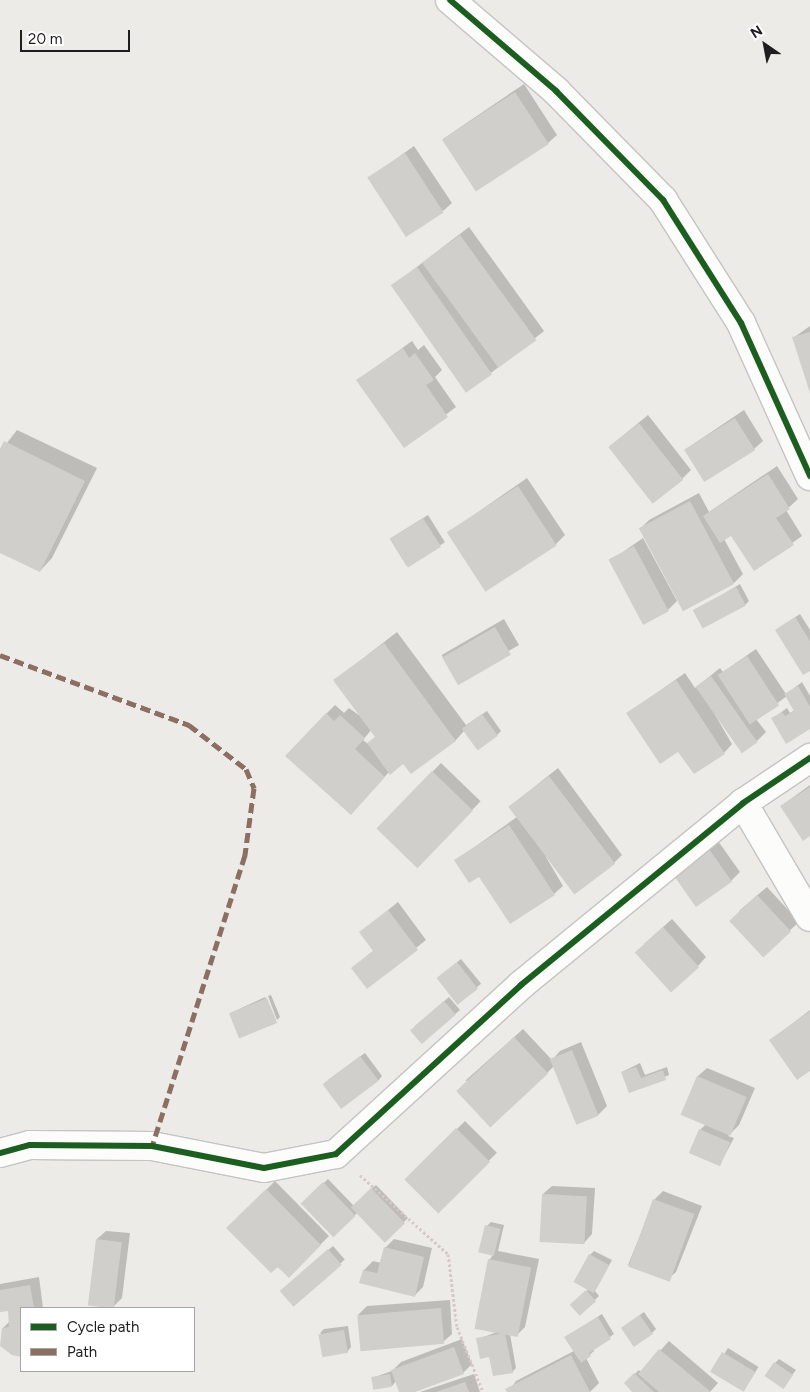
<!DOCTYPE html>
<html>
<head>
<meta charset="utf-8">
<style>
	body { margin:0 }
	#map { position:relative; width:810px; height:1392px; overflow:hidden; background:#edebe7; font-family:Figtree,sans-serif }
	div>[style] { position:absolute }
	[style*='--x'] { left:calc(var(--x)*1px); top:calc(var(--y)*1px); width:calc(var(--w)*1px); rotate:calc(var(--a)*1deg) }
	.shadow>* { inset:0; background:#0003; transform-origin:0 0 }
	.building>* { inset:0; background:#d1cfcc; transform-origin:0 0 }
	.path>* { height:3px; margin-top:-1.5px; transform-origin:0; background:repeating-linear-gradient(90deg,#d6c9c6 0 2.5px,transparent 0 5px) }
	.roads { filter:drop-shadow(1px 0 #c5c4c3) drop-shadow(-1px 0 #c5c4c3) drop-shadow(0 1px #c5c4c3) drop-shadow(0 -1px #c5c4c3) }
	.minor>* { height:28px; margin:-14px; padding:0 14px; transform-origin:14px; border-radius:14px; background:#fcfcfb }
	.quiet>* { height:5px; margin-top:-2.5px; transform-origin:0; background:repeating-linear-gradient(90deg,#8d6e63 0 10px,transparent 0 15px) }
	.cycleway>* { height:6px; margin:-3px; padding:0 3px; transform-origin:3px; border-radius:3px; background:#1b5e20 }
	span { translate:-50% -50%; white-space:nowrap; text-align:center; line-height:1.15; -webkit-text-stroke:5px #fff; paint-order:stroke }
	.legend { position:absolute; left:20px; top:1307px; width:175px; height:65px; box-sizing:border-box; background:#fff; border:1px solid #a5a5a5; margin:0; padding:6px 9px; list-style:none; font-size:15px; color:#1e1e1e }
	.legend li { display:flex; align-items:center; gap:10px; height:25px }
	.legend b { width:25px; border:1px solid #a5a5a5 }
	.north { position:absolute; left:740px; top:20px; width:50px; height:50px; -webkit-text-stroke:4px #fff; paint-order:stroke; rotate:327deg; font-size:14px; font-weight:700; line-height:20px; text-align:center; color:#1e1e1e }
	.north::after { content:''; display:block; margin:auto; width:18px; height:22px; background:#1e1e1e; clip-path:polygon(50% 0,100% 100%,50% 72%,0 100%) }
	.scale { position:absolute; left:20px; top:30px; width:110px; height:22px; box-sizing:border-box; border:2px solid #1e1e1e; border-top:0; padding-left:6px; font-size:15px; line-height:18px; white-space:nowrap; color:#1e1e1e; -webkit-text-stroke:4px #fff; paint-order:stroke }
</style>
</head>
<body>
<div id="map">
	<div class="shadow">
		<i style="clip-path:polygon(524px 84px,557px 135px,548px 143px,443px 139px)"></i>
		<i style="clip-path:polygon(414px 146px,452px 203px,443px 211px,369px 178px)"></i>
		<i style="clip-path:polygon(469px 227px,544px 331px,491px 373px,392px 286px)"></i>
		<i style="clip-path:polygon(810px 326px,810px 390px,793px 338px)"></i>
		<i style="clip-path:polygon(412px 341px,418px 350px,424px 345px,442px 370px,435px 377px,456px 407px,404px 446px,358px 380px)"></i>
		<i style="clip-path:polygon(744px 410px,763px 441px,754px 449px,686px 449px)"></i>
		<i style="clip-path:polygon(648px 415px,691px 470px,682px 479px,609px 447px)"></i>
		<i style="clip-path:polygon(17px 430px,97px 468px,52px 558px,40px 571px,0 551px,0 452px)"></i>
		<i style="clip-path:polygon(777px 466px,798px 499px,786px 510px,802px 536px,754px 570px,731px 534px,724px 539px,743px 574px,734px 583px,641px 528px,649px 520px,699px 493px,709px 512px)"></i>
		<i style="clip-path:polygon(527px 478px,565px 535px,556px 544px,448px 533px)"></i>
		<i style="left:428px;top:515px;width:32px;height:45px;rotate:58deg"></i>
		<i style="clip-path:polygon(643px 538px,677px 601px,668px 610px,610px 561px)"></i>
		<i style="clip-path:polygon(740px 584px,749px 601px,745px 605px,695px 611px)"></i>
		<i style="clip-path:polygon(800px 614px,810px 630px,810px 669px,776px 630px)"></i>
		<i style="left:504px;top:619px;width:30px;height:72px;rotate:60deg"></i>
		<i style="clip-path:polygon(evenodd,397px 632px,466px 725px,487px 711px,501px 731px,497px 735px,464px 731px,455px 741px,404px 762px,389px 772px,359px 805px,326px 714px,335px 705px,344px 713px,349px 708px,363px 718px,335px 680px,397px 632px,371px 730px,376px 736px,368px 744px,363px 740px,371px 730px)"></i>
		<i style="clip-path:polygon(756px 649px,786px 694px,802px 682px,810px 696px,810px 727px,772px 719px,787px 708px,790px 713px,795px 710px,787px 696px,756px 719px,766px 732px,757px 741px,714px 713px,732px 744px,724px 753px,679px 750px,628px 713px,685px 673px,695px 688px,720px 668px,723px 672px)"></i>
		<i style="left:441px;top:763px;width:55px;height:91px;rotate:44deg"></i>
		<i style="clip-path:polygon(558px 768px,622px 855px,614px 863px,546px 857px,563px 886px,554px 894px,479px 875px,456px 860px,517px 817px,509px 807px)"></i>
		<i style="clip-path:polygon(810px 785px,810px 835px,781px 806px)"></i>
		<i style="clip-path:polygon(718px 841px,740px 872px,731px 881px,674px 874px)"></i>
		<i style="clip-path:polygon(767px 887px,799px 922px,762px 956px,739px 911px)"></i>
		<i style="clip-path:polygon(398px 902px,426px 940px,367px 987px,352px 968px,374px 950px,361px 932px)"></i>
		<i style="clip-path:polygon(672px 919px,706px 957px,698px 966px,644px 944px)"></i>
		<i style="left:461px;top:959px;width:32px;height:30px;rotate:51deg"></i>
		<i style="clip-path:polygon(271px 995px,280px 1017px,277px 1020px,268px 996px)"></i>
		<i style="left:265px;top:997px;width:26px;height:38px;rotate:65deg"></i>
		<i style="clip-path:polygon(449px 997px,460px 1010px,421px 1042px,415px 1026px)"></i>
		<i style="clip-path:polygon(810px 1010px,810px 1069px,771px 1040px)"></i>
		<i style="clip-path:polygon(523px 1029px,552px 1060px,560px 1051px,581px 1042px,607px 1106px,598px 1115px,554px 1066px,547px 1073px,465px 1081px)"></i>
		<i style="clip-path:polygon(365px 1053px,382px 1076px,378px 1081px,328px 1080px)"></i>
		<i style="clip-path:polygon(640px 1063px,645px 1075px,667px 1067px,669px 1075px,629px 1092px,622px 1072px)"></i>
		<i style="clip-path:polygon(707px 1068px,755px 1088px,739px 1125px,728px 1136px,734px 1138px,719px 1166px,700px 1130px,706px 1124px,682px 1114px,698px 1076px)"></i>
		<i style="left:465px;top:1121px;width:45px;height:83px;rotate:45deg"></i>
		<i style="clip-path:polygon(328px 1179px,354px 1206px,376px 1185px,408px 1218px,385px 1240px,358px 1212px,334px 1236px,302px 1204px)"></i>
		<i style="clip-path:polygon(275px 1181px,329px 1236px,289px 1276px,228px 1228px)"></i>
		<i style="clip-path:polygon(552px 1186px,595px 1188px,592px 1234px,584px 1243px,543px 1194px)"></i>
		<i style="clip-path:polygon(663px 1191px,702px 1206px,676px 1272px,667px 1280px,628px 1265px,655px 1199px)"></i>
		<i style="clip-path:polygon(491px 1222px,504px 1225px,498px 1251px,539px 1259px,525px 1327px,517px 1335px,510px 1334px,516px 1368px,512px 1372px,490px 1355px,478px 1339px,497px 1332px,489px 1260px,493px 1255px,487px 1226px)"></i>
		<i style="clip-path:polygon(106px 1231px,130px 1233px,122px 1298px,113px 1307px,97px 1239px)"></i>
		<i style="clip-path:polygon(394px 1239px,432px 1248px,423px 1287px,414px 1296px,361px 1282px,364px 1270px,373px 1261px,381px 1263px,385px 1248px)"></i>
		<i style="left:333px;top:1246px;width:18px;height:68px;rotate:49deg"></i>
		<i style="clip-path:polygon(594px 1251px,612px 1260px,595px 1291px,599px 1296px,580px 1314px,572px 1305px,590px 1288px,590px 1255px)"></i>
		<i style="clip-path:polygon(39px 1277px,43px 1308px,21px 1308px,21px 1355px,12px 1354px,3px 1328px,10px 1321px,9px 1309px,0 1311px,0 1284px)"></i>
		<i style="clip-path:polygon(450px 1300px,452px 1334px,443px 1342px,358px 1315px,367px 1306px)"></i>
		<i style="clip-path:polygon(644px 1312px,656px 1329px,652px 1333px,627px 1324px)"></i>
		<i style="clip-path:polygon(602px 1314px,614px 1334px,593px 1349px,594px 1351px,586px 1358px,599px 1383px,590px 1392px,508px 1392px,516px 1381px,574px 1351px,566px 1337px)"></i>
		<i style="clip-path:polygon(348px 1326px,351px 1347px,347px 1352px,320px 1333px,324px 1329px)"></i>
		<i style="clip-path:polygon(462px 1339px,472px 1364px,463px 1373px,411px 1392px,400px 1392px,396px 1381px,392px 1386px,372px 1378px,392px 1371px,401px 1362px)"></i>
		<i style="clip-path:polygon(669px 1341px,718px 1383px,710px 1392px,634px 1392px,625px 1383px,639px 1370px,641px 1372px)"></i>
		<i style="left:728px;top:1348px;width:36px;height:28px;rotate:32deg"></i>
		<i style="clip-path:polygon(779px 1359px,796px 1370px,782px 1388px,775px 1363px)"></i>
		<i style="clip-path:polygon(474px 1374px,480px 1392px,420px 1392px)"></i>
	</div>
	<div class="building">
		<i style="left:515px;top:92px;width:62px;height:87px;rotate:57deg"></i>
		<i style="left:405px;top:153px;width:71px;height:45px;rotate:57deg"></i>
		<i style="left:460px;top:235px;width:130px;height:47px;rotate:54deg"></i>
		<i style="left:417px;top:267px;width:131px;height:32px;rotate:55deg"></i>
		<i style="clip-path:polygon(810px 332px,810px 393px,792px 337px)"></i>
		<i style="clip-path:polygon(403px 348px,409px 358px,415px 353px,434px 380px,426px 385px,448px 417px,404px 448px,356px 380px)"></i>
		<i style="left:735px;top:418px;width:38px;height:60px;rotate:58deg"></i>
		<i style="left:639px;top:423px;width:72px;height:39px;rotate:52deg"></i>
		<i style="clip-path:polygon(4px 441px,85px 481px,40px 572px,0 553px,0 449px)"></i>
		<i style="clip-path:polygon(768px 474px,790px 509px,776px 518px,794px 545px,754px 571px,731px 536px,720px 543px,703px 516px)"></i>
		<i style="left:518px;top:486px;width:71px;height:85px;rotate:57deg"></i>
		<i style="left:690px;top:501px;width:94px;height:58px;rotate:62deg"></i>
		<i style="left:423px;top:518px;width:34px;height:39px;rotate:58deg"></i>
		<i style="left:634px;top:546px;width:74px;height:29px;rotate:62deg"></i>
		<i style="left:736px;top:587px;width:21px;height:49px;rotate:62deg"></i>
		<i style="clip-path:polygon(795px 617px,810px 641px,810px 671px,803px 675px,775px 630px)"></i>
		<i style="left:495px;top:627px;width:32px;height:61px;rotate:60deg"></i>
		<i style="clip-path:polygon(384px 643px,456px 741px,411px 774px,403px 764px,390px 775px,367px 743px,375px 737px,333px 680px)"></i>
		<i style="left:747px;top:656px;width:59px;height:35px;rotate:57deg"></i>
		<i style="left:711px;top:676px;width:81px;height:19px;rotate:55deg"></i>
		<i style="clip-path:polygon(676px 680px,725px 754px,694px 774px,678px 752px,660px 764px,626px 713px)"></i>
		<i style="clip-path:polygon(798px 686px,810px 707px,810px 729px,786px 744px,771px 718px,782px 712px,785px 716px,794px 711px,784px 694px)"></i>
		<i style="clip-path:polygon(326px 713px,334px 721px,340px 715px,365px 738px,355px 749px,385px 777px,351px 815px,285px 756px)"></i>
		<i style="left:482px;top:714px;width:27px;height:25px;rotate:54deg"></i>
		<i style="left:432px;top:771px;width:57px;height:80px;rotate:44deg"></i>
		<i style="left:549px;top:776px;width:110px;height:51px;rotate:53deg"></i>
		<i style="clip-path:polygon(810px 787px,810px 836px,803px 841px,780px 806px)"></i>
		<i style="clip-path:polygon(509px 825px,555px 895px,510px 924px,479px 877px,469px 883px,454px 860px)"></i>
		<i style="left:709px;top:849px;width:40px;height:44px;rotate:55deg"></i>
		<i style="left:757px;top:895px;width:50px;height:38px;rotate:47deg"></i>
		<i style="clip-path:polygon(388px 910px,418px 950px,367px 989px,351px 968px,373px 951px,359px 932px)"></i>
		<i style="left:663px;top:927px;width:54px;height:38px;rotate:48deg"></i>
		<i style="left:457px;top:962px;width:34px;height:26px;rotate:52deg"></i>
		<i style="left:267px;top:998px;width:27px;height:41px;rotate:68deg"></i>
		<i style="left:444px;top:1001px;width:18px;height:45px;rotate:49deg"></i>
		<i style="clip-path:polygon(810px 1011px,810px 1071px,797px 1080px,769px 1040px)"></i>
		<i style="left:514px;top:1037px;width:50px;height:79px;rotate:47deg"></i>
		<i style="left:572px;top:1050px;width:71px;height:24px;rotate:68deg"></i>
		<i style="left:360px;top:1056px;width:31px;height:47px;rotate:53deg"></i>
		<i style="clip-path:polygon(636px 1067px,641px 1078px,663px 1070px,666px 1080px,629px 1093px,621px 1072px)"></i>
		<i style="left:697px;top:1076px;width:54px;height:42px;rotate:23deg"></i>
		<i style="left:456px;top:1128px;width:48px;height:73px;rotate:45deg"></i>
		<i style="left:699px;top:1129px;width:34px;height:26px;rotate:23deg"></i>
		<i style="left:323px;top:1182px;width:47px;height:31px;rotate:46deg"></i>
		<i style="left:371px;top:1188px;width:49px;height:28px;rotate:46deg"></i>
		<i style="clip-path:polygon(266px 1189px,321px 1245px,289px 1278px,278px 1267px,271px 1273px,226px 1228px)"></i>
		<i style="left:542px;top:1194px;width:45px;height:48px;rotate:3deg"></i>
		<i style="left:653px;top:1199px;width:44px;height:72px;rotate:20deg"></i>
		<i style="left:485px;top:1225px;width:16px;height:28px;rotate:14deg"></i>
		<i style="left:96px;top:1239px;width:26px;height:67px;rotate:7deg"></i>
		<i style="clip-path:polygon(384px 1247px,424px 1257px,415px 1297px,359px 1283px,363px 1270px,377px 1273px)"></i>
		<i style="left:328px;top:1249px;width:21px;height:64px;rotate:49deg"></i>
		<i style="left:589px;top:1254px;width:23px;height:32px;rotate:29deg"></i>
		<i style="left:488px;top:1259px;width:44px;height:71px;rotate:11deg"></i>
		<i style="clip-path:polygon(30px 1285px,34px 1308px,21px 1308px,21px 1357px,12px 1355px,0 1346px,2px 1328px,9px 1327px,8px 1311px,0 1312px,0 1290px)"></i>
		<i style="left:586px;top:1290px;width:15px;height:22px;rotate:48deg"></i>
		<i style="left:441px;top:1308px;width:36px;height:84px;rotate:85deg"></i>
		<i style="left:640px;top:1315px;width:23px;height:23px;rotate:56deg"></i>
		<i style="clip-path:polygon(598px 1317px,611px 1339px,589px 1353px,591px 1356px,581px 1363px,564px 1337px)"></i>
		<i style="left:344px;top:1330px;width:23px;height:26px;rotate:80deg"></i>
		<i style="clip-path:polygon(505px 1333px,513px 1373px,493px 1376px,489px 1357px,480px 1359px,476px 1338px)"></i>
		<i style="clip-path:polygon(454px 1347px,464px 1374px,415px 1392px,399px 1392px,391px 1370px)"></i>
		<i style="clip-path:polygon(659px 1349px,711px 1392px,659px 1392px,638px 1374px)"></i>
		<i style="left:722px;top:1352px;width:39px;height:23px;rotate:31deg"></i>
		<i style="clip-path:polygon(571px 1355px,590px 1392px,507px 1392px,505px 1389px)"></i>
		<i style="left:774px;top:1362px;width:23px;height:17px;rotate:34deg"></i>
		<i style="clip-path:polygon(634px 1373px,654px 1392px,632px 1392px,624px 1383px)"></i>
		<i style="left:390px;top:1374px;width:13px;height:19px;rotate:81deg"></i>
		<i style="clip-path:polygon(465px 1382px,469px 1392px,436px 1392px)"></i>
	</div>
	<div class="path">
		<i style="--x:360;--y:1175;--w:118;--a:41.9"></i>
		<i style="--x:448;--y:1254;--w:74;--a:83"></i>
		<i style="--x:457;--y:1327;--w:70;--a:68.2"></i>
	</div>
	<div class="roads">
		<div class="minor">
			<i style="--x:450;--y:0;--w:140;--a:40.6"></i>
			<i style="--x:556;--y:91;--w:153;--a:45.5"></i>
			<i style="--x:663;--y:200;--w:146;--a:57.6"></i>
			<i style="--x:741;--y:323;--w:168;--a:65.7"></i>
			<i style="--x:743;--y:803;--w:132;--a:59.6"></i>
			<i style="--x:0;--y:1153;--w:31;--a:-15"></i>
			<i style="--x:30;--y:1145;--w:122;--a:0.5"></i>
			<i style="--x:152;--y:1146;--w:114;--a:11.1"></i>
			<i style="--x:264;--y:1168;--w:73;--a:-11"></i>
			<i style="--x:336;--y:1154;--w:251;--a:-42.4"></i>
			<i style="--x:521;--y:985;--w:287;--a:-39.3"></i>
			<i style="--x:743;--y:803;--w:81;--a:-33.9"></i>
		</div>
	</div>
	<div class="quiet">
		<i style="--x:0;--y:655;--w:202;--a:20.3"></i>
		<i style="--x:189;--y:725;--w:72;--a:37.7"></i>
		<i style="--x:246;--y:769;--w:21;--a:67"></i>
		<i style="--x:254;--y:788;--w:68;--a:97.7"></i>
		<i style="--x:245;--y:855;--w:305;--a:107.7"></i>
	</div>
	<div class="cycleway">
		<i style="--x:450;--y:0;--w:140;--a:40.6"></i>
		<i style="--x:556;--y:91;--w:153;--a:45.5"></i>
		<i style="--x:663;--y:200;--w:146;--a:57.6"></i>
		<i style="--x:741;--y:323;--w:168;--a:65.7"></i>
		<i style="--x:0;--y:1153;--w:31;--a:-15"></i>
		<i style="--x:30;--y:1145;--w:122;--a:0.5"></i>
		<i style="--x:152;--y:1146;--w:114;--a:11.1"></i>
		<i style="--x:264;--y:1168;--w:73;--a:-11"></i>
		<i style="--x:336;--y:1154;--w:251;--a:-42.4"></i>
		<i style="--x:521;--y:985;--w:287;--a:-39.3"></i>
		<i style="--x:743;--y:803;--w:81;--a:-33.9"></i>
	</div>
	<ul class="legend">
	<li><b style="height:6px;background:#1b5e20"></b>Cycle path</li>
	<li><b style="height:6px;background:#8d6e63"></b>Path</li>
	</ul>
	<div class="north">N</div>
	<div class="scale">20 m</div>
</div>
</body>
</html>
